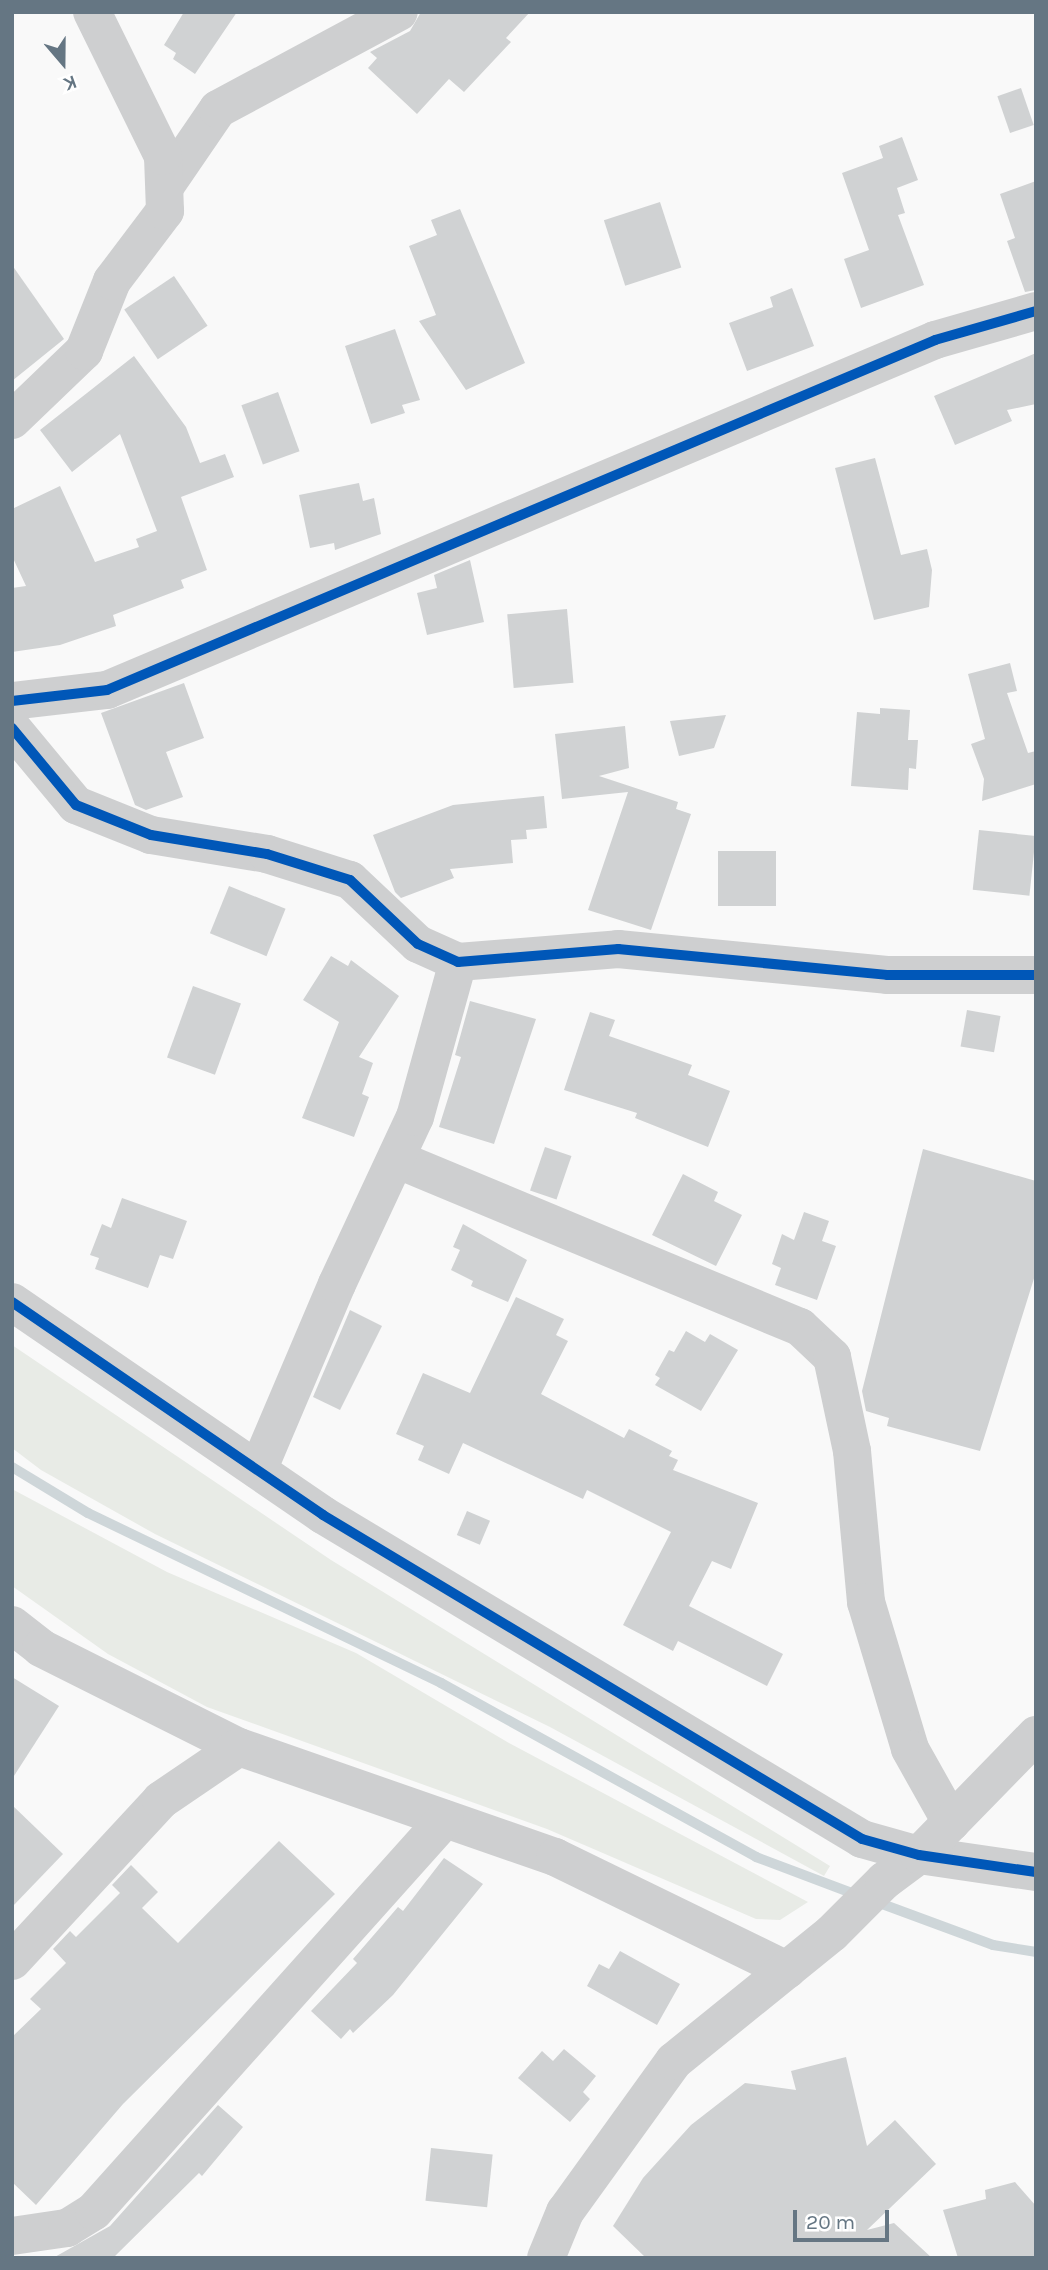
<!DOCTYPE html>
<html>
<head>
<meta charset="utf-8">
<style>
	body { margin:0 }
	#map { position:relative; width:1048px; height:2270px; overflow:hidden; background:#f9f9f9; font-family:Karla,sans-serif }
	div>[style] { position:absolute }
	[style*='--x'] { left:calc(var(--x)*1px); top:calc(var(--y)*1px); width:calc(var(--w)*1px); rotate:calc(var(--a)*1deg) }
	.green>* { inset:0; background:#e8ebe6 }
	.stream>* { height:10px; margin:-5px; padding:0 5px; transform-origin:5px; border-radius:5px; background:#ced6d9 }
	.building>* { inset:0; background:#d0d2d3; transform-origin:0 0 }
	.street>* { height:38px; margin:-19px; padding:0 19px; transform-origin:19px; border-radius:19px; background:#cecfd0 }
	.cycleway>* { height:10px; margin:-5px; padding:0 5px; transform-origin:5px; border-radius:5px; background:#0057b8 }
	span { translate:-50% -50%; white-space:nowrap; text-align:center; line-height:1.15; -webkit-text-stroke:7px #fff; paint-order:stroke }
	.frame { position:absolute; inset:0; border:14px solid #657683; pointer-events:none }
	.north { position:absolute; left:28px; top:28px; width:70px; height:70px; -webkit-text-stroke:5px #fff; paint-order:stroke; rotate:160deg; font-size:19px; font-weight:700; line-height:28px; text-align:center; color:#657683 }
	.north::after { content:''; display:block; margin:auto; width:24px; height:32px; background:#657683; clip-path:polygon(50% 0,100% 100%,50% 72%,0 100%) }
	.scale { position:absolute; left:793px; top:2210px; width:96px; height:32px; box-sizing:border-box; border:4px solid #657683; border-top:0; padding-left:9px; font-size:21px; line-height:24px; white-space:nowrap; color:#657683; -webkit-text-stroke:5px #fff; paint-order:stroke }
</style>
</head>
<body>
<div id="map">
	<div class="green">
		<i style="clip-path:polygon(12px 1345px,331px 1560px,830px 1866px,824px 1876px,550px 1727px,155px 1534px,41px 1470px,12px 1448px)"></i>
		<i style="clip-path:polygon(12px 1489px,167px 1572px,356px 1653px,509px 1743px,808px 1902px,780px 1920px,756px 1919px,547px 1829px,207px 1707px,108px 1654px,12px 1586px)"></i>
	</div>
	<div class="stream">
		<i style="--x:12;--y:1467;--w:89;--a:31.2"></i>
		<i style="--x:88;--y:1513;--w:392;--a:25.7"></i>
		<i style="--x:441;--y:1683;--w:360;--a:28.9"></i>
		<i style="--x:756;--y:1857;--w:108;--a:20.6"></i>
		<i style="--x:874;--y:1901;--w:127;--a:20.3"></i>
		<i style="--x:993;--y:1945;--w:44;--a:9.2"></i>
	</div>
	<div class="building">
		<i style="clip-path:polygon(184px 12px,237px 12px,195px 74px,173px 59px,176px 53px,164px 45px)"></i>
		<i style="clip-path:polygon(421px 12px,530px 12px,506px 38px,511px 42px,464px 92px,449px 79px,417px 114px,368px 68px,377px 58px,370px 52px,410px 31px)"></i>
		<i style="left:1021px;top:88px;width:39px;height:25px;rotate:71deg"></i>
		<i style="clip-path:polygon(902px 137px,918px 180px,897px 188px,905px 213px,898px 215px,924px 285px,861px 308px,844px 259px,869px 250px,842px 173px,883px 158px,879px 146px)"></i>
		<i style="clip-path:polygon(1036px 181px,1036px 290px,1025px 292px,1007px 241px,1015px 238px,1000px 194px)"></i>
		<i style="left:660px;top:202px;width:69px;height:59px;rotate:72deg"></i>
		<i style="clip-path:polygon(460px 209px,525px 363px,466px 390px,419px 321px,436px 315px,409px 246px,437px 235px,431px 220px)"></i>
		<i style="clip-path:polygon(12px 265px,64px 339px,12px 381px)"></i>
		<i style="left:174px;top:276px;width:60px;height:60px;rotate:56deg"></i>
		<i style="clip-path:polygon(792px 288px,814px 346px,747px 371px,729px 323px,773px 307px,770px 297px)"></i>
		<i style="clip-path:polygon(395px 329px,420px 400px,402px 405px,405px 413px,371px 424px,345px 346px)"></i>
		<i style="clip-path:polygon(1036px 353px,1036px 404px,1007px 410px,1012px 421px,955px 445px,934px 396px)"></i>
		<i style="clip-path:polygon(134px 356px,186px 427px,200px 463px,225px 454px,234px 477px,181px 497px,207px 570px,181px 580px,184px 588px,113px 615px,116px 626px,60px 645px,12px 652px,12px 588px,26px 586px,12px 556px,12px 509px,60px 486px,95px 562px,139px 547px,136px 539px,157px 531px,120px 434px,72px 472px,40px 430px)"></i>
		<i style="left:278px;top:392px;width:63px;height:39px;rotate:70deg"></i>
		<i style="clip-path:polygon(875px 458px,901px 555px,927px 549px,932px 570px,929px 607px,874px 620px,835px 468px)"></i>
		<i style="clip-path:polygon(359px 483px,363px 501px,374px 498px,381px 534px,335px 550px,334px 543px,310px 548px,299px 495px)"></i>
		<i style="clip-path:polygon(470px 560px,484px 622px,427px 635px,417px 593px,437px 588px,434px 575px)"></i>
		<i style="left:567px;top:609px;width:74px;height:60px;rotate:85deg"></i>
		<i style="clip-path:polygon(1010px 663px,1017px 691px,1007px 693px,1028px 753px,1036px 751px,1036px 784px,982px 801px,984px 779px,971px 744px,985px 739px,968px 674px)"></i>
		<i style="clip-path:polygon(184px 683px,204px 738px,166px 752px,183px 797px,146px 810px,135px 805px,101px 713px)"></i>
		<i style="clip-path:polygon(880px 708px,910px 710px,908px 740px,918px 740px,916px 769px,909px 768px,908px 790px,851px 786px,857px 712px,880px 714px)"></i>
		<i style="clip-path:polygon(726px 715px,714px 748px,679px 756px,670px 721px)"></i>
		<i style="clip-path:polygon(625px 726px,629px 768px,599px 776px,678px 802px,676px 809px,691px 814px,651px 930px,588px 910px,628px 792px,562px 799px,555px 734px)"></i>
		<i style="clip-path:polygon(544px 796px,547px 828px,526px 830px,527px 839px,511px 840px,513px 863px,450px 869px,454px 878px,401px 898px,395px 892px,373px 835px,453px 805px)"></i>
		<i style="left:979px;top:830px;width:57px;height:60px;rotate:6deg"></i>
		<i style="left:718px;top:851px;width:58px;height:55px"></i>
		<i style="left:229px;top:886px;width:61px;height:51px;rotate:22deg"></i>
		<i style="clip-path:polygon(331px 956px,348px 966px,351px 960px,399px 996px,359px 1057px,373px 1063px,362px 1094px,369px 1097px,354px 1137px,302px 1118px,339px 1022px,303px 1000px)"></i>
		<i style="left:193px;top:986px;width:51px;height:76px;rotate:20deg"></i>
		<i style="clip-path:polygon(470px 1001px,536px 1019px,494px 1144px,439px 1127px,461px 1057px,455px 1055px)"></i>
		<i style="left:967px;top:1010px;width:34px;height:37px;rotate:10deg"></i>
		<i style="clip-path:polygon(590px 1012px,615px 1020px,609px 1036px,692px 1065px,688px 1075px,730px 1091px,708px 1147px,635px 1118px,637px 1113px,564px 1090px)"></i>
		<i style="left:545px;top:1147px;width:28px;height:46px;rotate:19deg"></i>
		<i style="clip-path:polygon(923px 1149px,1036px 1181px,1036px 1272px,980px 1451px,887px 1426px,889px 1418px,866px 1411px,862px 1391px)"></i>
		<i style="clip-path:polygon(683px 1174px,718px 1192px,714px 1201px,742px 1215px,716px 1266px,652px 1235px)"></i>
		<i style="clip-path:polygon(122px 1198px,187px 1221px,173px 1259px,160px 1255px,148px 1288px,95px 1269px,99px 1258px,90px 1255px,102px 1224px,111px 1228px)"></i>
		<i style="clip-path:polygon(804px 1212px,829px 1221px,822px 1241px,836px 1246px,817px 1300px,775px 1285px,781px 1268px,772px 1264px,782px 1234px,794px 1240px)"></i>
		<i style="clip-path:polygon(463px 1224px,527px 1260px,508px 1302px,471px 1286px,473px 1281px,451px 1270px,460px 1250px,453px 1247px)"></i>
		<i style="clip-path:polygon(516px 1297px,564px 1319px,556px 1335px,568px 1341px,541px 1394px,624px 1438px,629px 1429px,672px 1451px,669px 1456px,678px 1460px,673px 1470px,758px 1503px,731px 1569px,712px 1561px,689px 1606px,783px 1654px,767px 1686px,678px 1641px,673px 1651px,623px 1625px,671px 1532px,587px 1490px,583px 1499px,463px 1443px,449px 1474px,418px 1460px,424px 1446px,396px 1434px,423px 1373px,470px 1393px)"></i>
		<i style="clip-path:polygon(350px 1310px,382px 1326px,340px 1410px,313px 1397px)"></i>
		<i style="clip-path:polygon(686px 1331px,705px 1342px,710px 1334px,738px 1350px,701px 1411px,655px 1385px,660px 1378px,655px 1375px,669px 1350px,674px 1352px)"></i>
		<i style="left:467px;top:1511px;width:25px;height:26px;rotate:23deg"></i>
		<i style="clip-path:polygon(12px 1677px,59px 1706px,12px 1779px)"></i>
		<i style="clip-path:polygon(12px 1805px,63px 1854px,12px 1907px)"></i>
		<i style="clip-path:polygon(279px 1841px,335px 1894px,123px 2104px,36px 2205px,12px 2182px,12px 2037px,41px 2009px,30px 1999px,66px 1963px,53px 1949px,70px 1931px,76px 1937px,120px 1893px,112px 1885px,131px 1865px,158px 1892px,142px 1908px,178px 1943px)"></i>
		<i style="clip-path:polygon(444px 1858px,483px 1884px,393px 1995px,353px 2033px,350px 2029px,341px 2039px,311px 2011px,357px 1963px,353px 1959px,398px 1907px,403px 1911px)"></i>
		<i style="clip-path:polygon(620px 1951px,680px 1984px,657px 2025px,587px 1986px,599px 1964px,609px 1969px)"></i>
		<i style="clip-path:polygon(564px 2049px,596px 2076px,583px 2092px,590px 2099px,570px 2122px,518px 2078px,542px 2051px,553px 2061px)"></i>
		<i style="clip-path:polygon(846px 2057px,867px 2146px,895px 2120px,936px 2164px,867px 2230px,894px 2223px,932px 2258px,646px 2258px,613px 2226px,643px 2178px,691px 2125px,745px 2083px,796px 2090px,791px 2071px)"></i>
		<i style="clip-path:polygon(218px 2105px,243px 2127px,202px 2176px,199px 2173px,113px 2258px,53px 2258px,110px 2226px)"></i>
		<i style="left:431px;top:2148px;width:62px;height:53px;rotate:6deg"></i>
		<i style="clip-path:polygon(1015px 2182px,1036px 2206px,1036px 2258px,958px 2258px,943px 2210px,986px 2199px,985px 2190px)"></i>
	</div>
	<div class="street">
		<i style="--x:166;--y:185;--w:92;--a:-55.6"></i>
		<i style="--x:218;--y:109;--w:205;--a:-28.2"></i>
		<i style="--x:12;--y:420;--w:100;--a:-43.8"></i>
		<i style="--x:84;--y:351;--w:75;--a:-68.2"></i>
		<i style="--x:112;--y:281;--w:88;--a:-52.9"></i>
		<i style="--x:165;--y:211;--w:55;--a:-92.1"></i>
		<i style="--x:163;--y:156;--w:161;--a:-116.2"></i>
		<i style="--x:12;--y:701;--w:96;--a:-6.6"></i>
		<i style="--x:107;--y:690;--w:899;--a:-22.91"></i>
		<i style="--x:935;--y:340;--w:105;--a:-16"></i>
		<i style="--x:12;--y:728;--w:100;--a:50.3"></i>
		<i style="--x:76;--y:805;--w:81;--a:21.8"></i>
		<i style="--x:151;--y:835;--w:118;--a:9.3"></i>
		<i style="--x:267;--y:854;--w:87;--a:17.4"></i>
		<i style="--x:350;--y:880;--w:93;--a:43.3"></i>
		<i style="--x:418;--y:944;--w:44;--a:24.2"></i>
		<i style="--x:458;--y:962;--w:161;--a:-4.6"></i>
		<i style="--x:618;--y:949;--w:270;--a:5.5"></i>
		<i style="--x:887;--y:975;--w:149;--a:0"></i>
		<i style="--x:396;--y:1159;--w:438;--a:22.6"></i>
		<i style="--x:800;--y:1327;--w:44;--a:43.2"></i>
		<i style="--x:832;--y:1357;--w:96;--a:78"></i>
		<i style="--x:852;--y:1451;--w:152;--a:84.7"></i>
		<i style="--x:866;--y:1602;--w:153;--a:73.3"></i>
		<i style="--x:910;--y:1749;--w:84;--a:60.7"></i>
		<i style="--x:12;--y:1302;--w:377;--a:34.4"></i>
		<i style="--x:323;--y:1515;--w:629;--a:31.01"></i>
		<i style="--x:862;--y:1839;--w:59;--a:15.7"></i>
		<i style="--x:919;--y:1855;--w:118;--a:8.3"></i>
		<i style="--x:258;--y:1470;--w:202;--a:-67"></i>
		<i style="--x:337;--y:1284;--w:184;--a:-65"></i>
		<i style="--x:415;--y:1117;--w:161;--a:-74.5"></i>
		<i style="--x:12;--y:1625;--w:37;--a:38"></i>
		<i style="--x:41;--y:1648;--w:221;--a:26.6"></i>
		<i style="--x:239;--y:1747;--w:335;--a:19.2"></i>
		<i style="--x:555;--y:1857;--w:258;--a:26"></i>
		<i style="--x:12;--y:1961;--w:219;--a:-47.2"></i>
		<i style="--x:161;--y:1800;--w:94;--a:-34.2"></i>
		<i style="--x:12;--y:2236;--w:56;--a:-8.3"></i>
		<i style="--x:67;--y:2228;--w:32;--a:-32"></i>
		<i style="--x:94;--y:2211;--w:526;--a:-48.16"></i>
		<i style="--x:546;--y:2258;--w:50;--a:-67.6"></i>
		<i style="--x:565;--y:2212;--w:186;--a:-54.2"></i>
		<i style="--x:674;--y:2061;--w:203;--a:-39"></i>
		<i style="--x:832;--y:1933;--w:74;--a:-45"></i>
		<i style="--x:884;--y:1881;--w:44;--a:-36.6"></i>
		<i style="--x:919;--y:1855;--w:168;--a:-45.7"></i>
	</div>
	<div class="cycleway">
		<i style="--x:12;--y:701;--w:96;--a:-6.6"></i>
		<i style="--x:107;--y:690;--w:899;--a:-22.91"></i>
		<i style="--x:935;--y:340;--w:105;--a:-16"></i>
		<i style="--x:12;--y:728;--w:100;--a:50.3"></i>
		<i style="--x:76;--y:805;--w:81;--a:21.8"></i>
		<i style="--x:151;--y:835;--w:118;--a:9.3"></i>
		<i style="--x:267;--y:854;--w:87;--a:17.4"></i>
		<i style="--x:350;--y:880;--w:93;--a:43.3"></i>
		<i style="--x:418;--y:944;--w:44;--a:24.2"></i>
		<i style="--x:458;--y:962;--w:161;--a:-4.6"></i>
		<i style="--x:618;--y:949;--w:270;--a:5.5"></i>
		<i style="--x:887;--y:975;--w:149;--a:0"></i>
		<i style="--x:12;--y:1302;--w:377;--a:34.4"></i>
		<i style="--x:323;--y:1515;--w:629;--a:31.01"></i>
		<i style="--x:862;--y:1839;--w:59;--a:15.7"></i>
		<i style="--x:919;--y:1855;--w:118;--a:8.3"></i>
	</div>
	<div class="frame"></div>
	<div class="north">K</div>
	<div class="scale">20 m</div>
</div>
</body>
</html>
